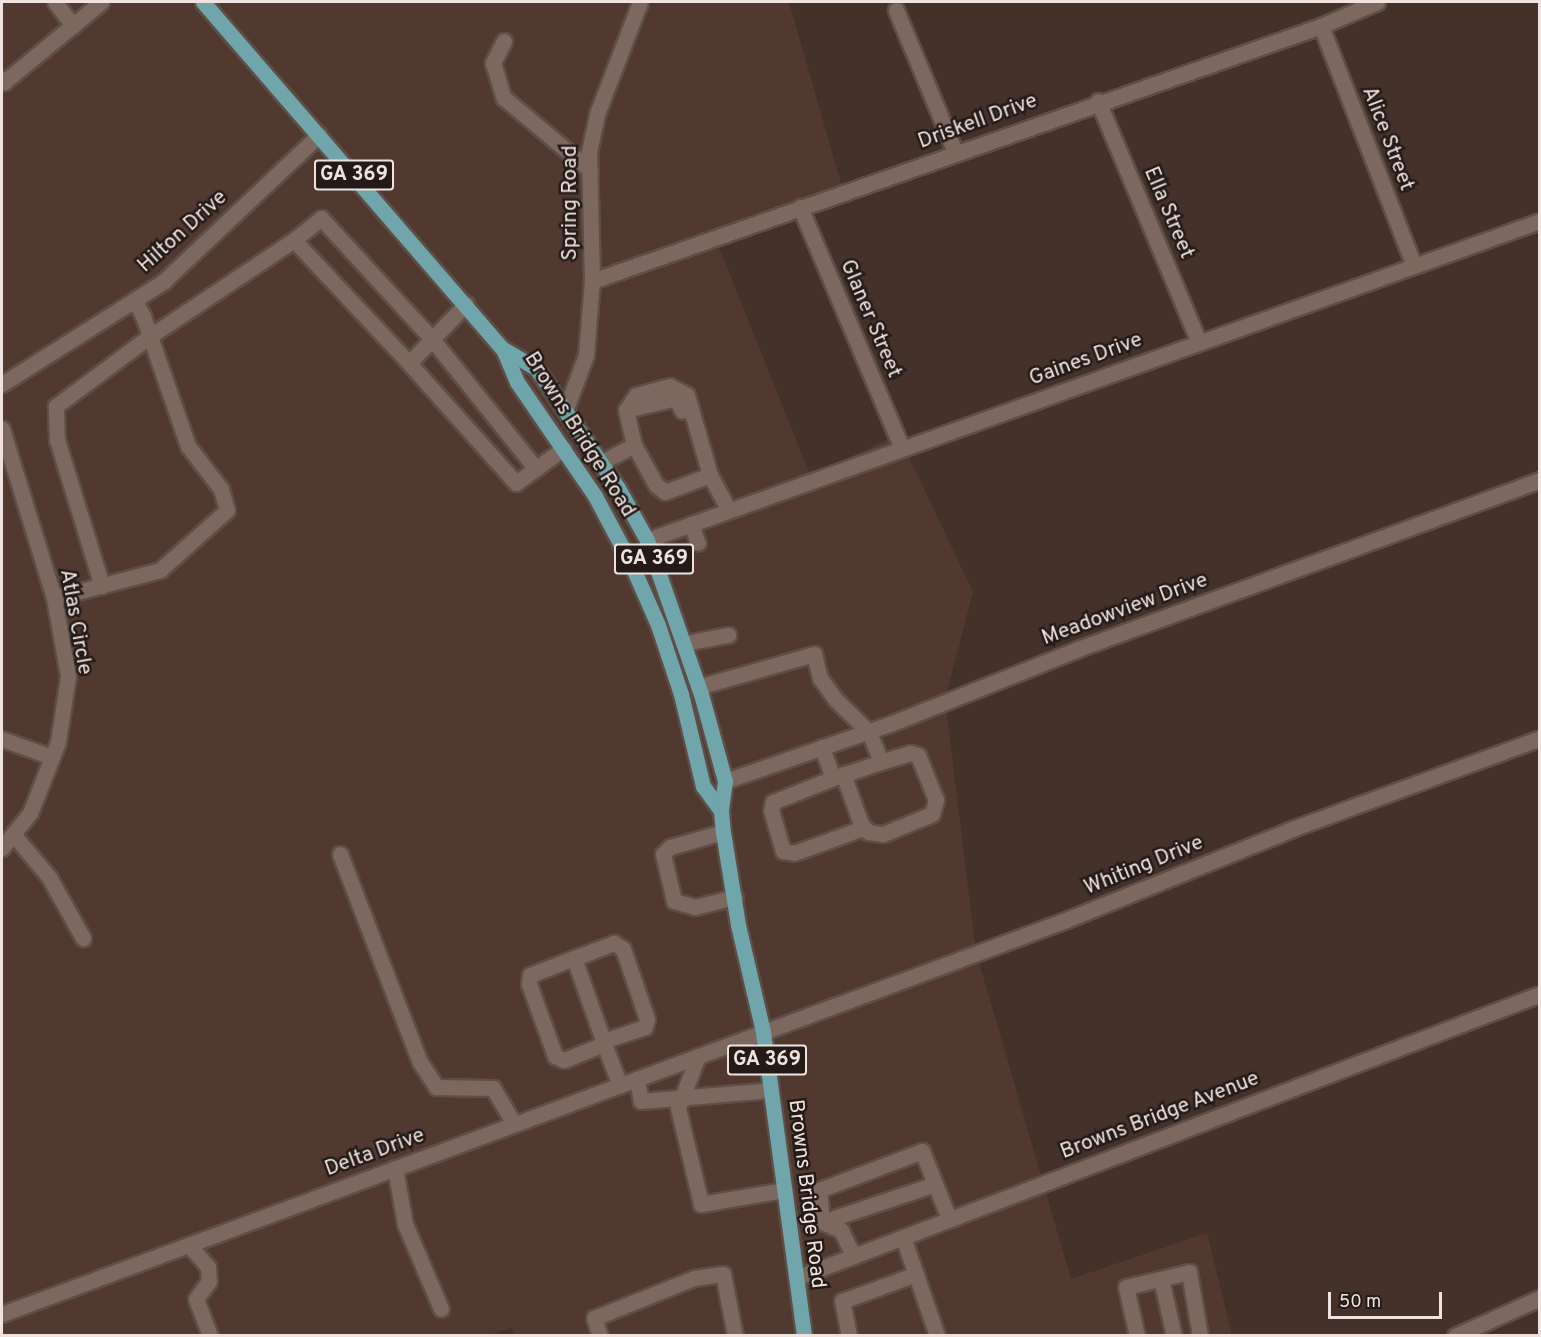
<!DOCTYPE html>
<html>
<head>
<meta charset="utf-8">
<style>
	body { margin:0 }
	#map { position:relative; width:1541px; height:1337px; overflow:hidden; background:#44312a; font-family:Overpass,sans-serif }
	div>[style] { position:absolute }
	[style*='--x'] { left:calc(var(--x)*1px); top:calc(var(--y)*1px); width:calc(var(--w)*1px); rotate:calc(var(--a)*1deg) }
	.built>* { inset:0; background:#523930 }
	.roads { filter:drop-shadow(2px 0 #5d4e48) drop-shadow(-2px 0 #5d4e48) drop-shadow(0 2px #5d4e48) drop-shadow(0 -2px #5d4e48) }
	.minor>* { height:15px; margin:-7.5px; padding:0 7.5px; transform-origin:7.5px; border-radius:7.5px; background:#7d6860 }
	.major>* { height:15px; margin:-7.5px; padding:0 7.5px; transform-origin:7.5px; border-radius:7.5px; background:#70a5ac }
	span { translate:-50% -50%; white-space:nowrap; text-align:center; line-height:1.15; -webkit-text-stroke:5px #241b18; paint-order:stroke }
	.shield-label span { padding:2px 4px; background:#241b18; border:2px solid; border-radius:4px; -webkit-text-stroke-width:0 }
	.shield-label { font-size:20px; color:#f0e3df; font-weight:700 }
	.street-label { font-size:21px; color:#f0e3df }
	.frame { position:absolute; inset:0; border:3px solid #f0e3df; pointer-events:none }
	.scale { position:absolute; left:1328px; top:1292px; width:114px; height:27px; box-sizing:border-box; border:3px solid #f0e3df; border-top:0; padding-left:8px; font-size:18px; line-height:21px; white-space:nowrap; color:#f0e3df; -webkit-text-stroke:4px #241b18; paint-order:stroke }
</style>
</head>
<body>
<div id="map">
	<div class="built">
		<i style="clip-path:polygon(2px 2px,789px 2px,842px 187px,717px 242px,811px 477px,898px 434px,973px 592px,945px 699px,976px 952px,1071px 1279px,1207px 1233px,1232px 1335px,515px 1336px,512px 1327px,486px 1336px,2px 1336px)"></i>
	</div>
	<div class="roads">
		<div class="minor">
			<i style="--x:55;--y:2;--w:30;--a:53"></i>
			<i style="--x:896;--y:10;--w:154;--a:67.4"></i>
			<i style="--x:1321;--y:26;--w:257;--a:68.8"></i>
			<i style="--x:504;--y:41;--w:25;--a:117"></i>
			<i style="--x:493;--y:63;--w:37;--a:73"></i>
			<i style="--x:504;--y:98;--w:112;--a:39.9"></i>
			<i style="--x:2;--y:79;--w:4;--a:56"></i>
			<i style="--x:4;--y:82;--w:126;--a:-39.5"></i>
			<i style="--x:1098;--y:101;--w:261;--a:67.3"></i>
			<i style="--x:800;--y:207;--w:262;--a:67.1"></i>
			<i style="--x:592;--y:281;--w:772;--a:-19.28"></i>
			<i style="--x:1321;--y:26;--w:61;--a:-23.2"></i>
			<i style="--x:466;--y:304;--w:82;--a:134"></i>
			<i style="--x:409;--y:363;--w:161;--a:48.3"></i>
			<i style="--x:516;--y:483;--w:59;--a:-36.1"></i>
			<i style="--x:409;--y:363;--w:168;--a:-133.1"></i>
			<i style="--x:294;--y:240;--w:35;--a:-39"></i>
			<i style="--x:321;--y:218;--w:164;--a:47.5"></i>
			<i style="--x:432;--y:339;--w:166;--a:51.3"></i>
			<i style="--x:2;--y:384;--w:192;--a:-32.4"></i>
			<i style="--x:164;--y:281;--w:213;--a:-43.3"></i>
			<i style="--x:566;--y:409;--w:58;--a:-69.7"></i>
			<i style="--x:586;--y:355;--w:74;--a:-85.4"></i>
			<i style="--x:592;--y:281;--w:129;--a:-91.3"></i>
			<i style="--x:589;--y:152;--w:39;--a:-78"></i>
			<i style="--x:597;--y:114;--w:120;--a:-69"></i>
			<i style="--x:626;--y:410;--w:51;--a:-13.5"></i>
			<i style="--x:676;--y:398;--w:14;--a:65"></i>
			<i style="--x:2;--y:429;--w:177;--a:72.9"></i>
			<i style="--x:54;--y:598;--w:79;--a:79.8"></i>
			<i style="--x:68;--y:676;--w:67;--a:98.6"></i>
			<i style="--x:58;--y:742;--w:76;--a:111.5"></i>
			<i style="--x:30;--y:813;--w:45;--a:128.7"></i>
			<i style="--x:634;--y:445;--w:46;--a:61.2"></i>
			<i style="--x:656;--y:485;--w:11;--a:38"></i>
			<i style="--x:665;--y:492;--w:48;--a:-20.7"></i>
			<i style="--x:602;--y:462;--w:36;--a:-28"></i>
			<i style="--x:634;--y:445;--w:36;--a:-103"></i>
			<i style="--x:626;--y:410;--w:18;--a:-56"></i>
			<i style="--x:636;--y:395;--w:35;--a:-15"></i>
			<i style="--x:670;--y:386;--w:19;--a:28"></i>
			<i style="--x:687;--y:395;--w:83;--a:74"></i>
			<i style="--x:710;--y:475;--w:40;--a:62"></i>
			<i style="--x:691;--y:524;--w:20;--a:70"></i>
			<i style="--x:647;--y:540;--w:948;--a:-19.66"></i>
			<i style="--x:102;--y:586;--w:153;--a:-107.1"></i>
			<i style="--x:57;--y:440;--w:34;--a:-92"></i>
			<i style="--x:56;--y:406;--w:117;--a:-36.7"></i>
			<i style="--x:150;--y:336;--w:173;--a:-33.7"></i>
			<i style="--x:54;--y:598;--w:110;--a:-14.8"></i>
			<i style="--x:160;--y:570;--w:90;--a:-41.8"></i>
			<i style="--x:227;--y:510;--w:22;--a:-106"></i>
			<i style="--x:221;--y:489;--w:54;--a:-127.5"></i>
			<i style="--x:188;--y:446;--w:138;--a:-109.1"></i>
			<i style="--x:143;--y:316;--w:18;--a:-119"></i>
			<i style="--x:685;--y:643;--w:44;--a:-10.5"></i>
			<i style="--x:698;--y:687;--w:121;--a:-15.9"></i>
			<i style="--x:814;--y:654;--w:25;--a:76"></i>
			<i style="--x:820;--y:678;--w:27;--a:54"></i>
			<i style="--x:836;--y:700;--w:46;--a:44.1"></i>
			<i style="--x:869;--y:732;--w:32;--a:68"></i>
			<i style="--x:881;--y:762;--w:51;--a:161.6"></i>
			<i style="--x:833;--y:778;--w:33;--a:-110"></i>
			<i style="--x:2;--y:739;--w:53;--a:19.8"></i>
			<i style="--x:843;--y:774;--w:53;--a:70.2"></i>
			<i style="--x:861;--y:824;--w:11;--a:49"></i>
			<i style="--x:868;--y:832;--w:15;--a:8"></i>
			<i style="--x:883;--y:834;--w:53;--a:-22.2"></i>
			<i style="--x:932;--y:814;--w:15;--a:-74"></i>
			<i style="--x:936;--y:800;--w:48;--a:-111.8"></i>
			<i style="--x:918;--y:755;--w:8;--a:-166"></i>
			<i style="--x:910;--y:753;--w:30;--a:163"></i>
			<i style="--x:833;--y:778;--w:65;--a:158.2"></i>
			<i style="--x:773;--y:802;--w:8;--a:104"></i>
			<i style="--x:771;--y:810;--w:43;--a:73.7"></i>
			<i style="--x:783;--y:851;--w:11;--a:10"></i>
			<i style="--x:794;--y:853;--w:73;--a:-19.9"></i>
			<i style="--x:725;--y:781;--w:175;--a:-19.1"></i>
			<i style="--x:890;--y:724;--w:202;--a:-21.7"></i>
			<i style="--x:1078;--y:649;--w:492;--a:-20.1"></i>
			<i style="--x:723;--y:832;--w:55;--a:164.2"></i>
			<i style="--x:670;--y:847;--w:10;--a:135"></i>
			<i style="--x:663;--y:854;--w:48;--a:76.8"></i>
			<i style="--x:674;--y:901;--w:22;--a:16"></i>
			<i style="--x:695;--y:907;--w:41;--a:-14"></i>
			<i style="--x:13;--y:834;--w:56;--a:50.1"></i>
			<i style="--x:49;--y:877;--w:70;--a:60.9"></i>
			<i style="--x:340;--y:854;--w:223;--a:69"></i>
			<i style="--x:420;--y:1062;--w:30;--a:57"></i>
			<i style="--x:436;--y:1087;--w:57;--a:1"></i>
			<i style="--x:493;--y:1088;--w:42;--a:59.7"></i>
			<i style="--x:574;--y:958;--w:47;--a:158.9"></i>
			<i style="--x:530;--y:975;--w:9;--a:96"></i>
			<i style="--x:529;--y:984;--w:77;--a:70.1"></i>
			<i style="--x:555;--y:1056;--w:10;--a:24"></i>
			<i style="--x:564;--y:1060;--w:43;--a:-21.8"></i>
			<i style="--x:603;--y:1041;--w:44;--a:-18.4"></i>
			<i style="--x:645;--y:1027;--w:8;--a:-76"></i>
			<i style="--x:647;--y:1019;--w:74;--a:-108.9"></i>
			<i style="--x:623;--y:949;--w:11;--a:-146"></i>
			<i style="--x:614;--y:943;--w:43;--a:159.4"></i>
			<i style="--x:574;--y:958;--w:96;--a:70.6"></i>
			<i style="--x:606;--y:1049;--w:39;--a:69"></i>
			<i style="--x:698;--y:1056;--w:56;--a:111"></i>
			<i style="--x:678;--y:1108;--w:99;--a:76.5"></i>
			<i style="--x:701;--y:1204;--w:85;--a:-9.5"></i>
			<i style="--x:637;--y:1079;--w:22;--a:80"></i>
			<i style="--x:641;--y:1101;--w:130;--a:-4.8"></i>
			<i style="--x:395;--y:1168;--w:57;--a:79.9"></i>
			<i style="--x:405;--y:1224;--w:92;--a:67"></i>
			<i style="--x:822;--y:1222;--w:119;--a:-18.6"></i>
			<i style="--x:903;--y:1237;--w:105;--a:71"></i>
			<i style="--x:189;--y:1245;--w:29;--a:49"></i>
			<i style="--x:208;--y:1267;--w:14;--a:86"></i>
			<i style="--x:209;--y:1281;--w:22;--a:126"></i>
			<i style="--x:196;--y:1299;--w:40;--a:69"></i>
			<i style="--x:853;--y:1255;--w:28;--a:-116"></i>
			<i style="--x:841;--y:1230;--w:21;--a:-157"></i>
			<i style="--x:822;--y:1222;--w:32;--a:-95"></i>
			<i style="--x:819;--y:1190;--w:110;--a:-20.7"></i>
			<i style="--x:922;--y:1151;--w:73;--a:68.3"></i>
			<i style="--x:796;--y:1278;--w:796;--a:-20.89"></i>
			<i style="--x:1161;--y:1279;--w:58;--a:77.2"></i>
			<i style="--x:2;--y:1314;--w:1135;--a:-20.32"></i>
			<i style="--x:1066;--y:920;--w:244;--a:-21.9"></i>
			<i style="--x:1292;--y:829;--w:264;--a:-20.1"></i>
			<i style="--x:600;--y:1336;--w:19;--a:-108"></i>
			<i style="--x:594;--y:1318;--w:108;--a:-21.8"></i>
			<i style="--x:694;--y:1278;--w:29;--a:-8"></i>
			<i style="--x:723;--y:1274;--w:63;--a:79"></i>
			<i style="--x:849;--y:1336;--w:36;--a:-101"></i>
			<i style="--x:842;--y:1301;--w:79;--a:-20"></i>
			<i style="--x:1137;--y:1336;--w:50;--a:-102.7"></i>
			<i style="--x:1126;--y:1287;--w:65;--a:-13.4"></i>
			<i style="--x:1189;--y:1272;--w:65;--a:80.2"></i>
			<i style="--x:1455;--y:1336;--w:93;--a:-24.1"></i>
		</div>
		<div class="major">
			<i style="--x:203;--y:2;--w:459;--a:49.2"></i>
			<i style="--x:503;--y:349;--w:36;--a:67"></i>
			<i style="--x:517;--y:382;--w:138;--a:55.6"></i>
			<i style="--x:595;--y:496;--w:79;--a:62.1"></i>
			<i style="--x:632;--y:566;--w:64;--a:66.2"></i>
			<i style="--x:658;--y:625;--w:73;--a:71.6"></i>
			<i style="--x:681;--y:694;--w:95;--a:76.6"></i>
			<i style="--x:703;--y:786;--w:31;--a:54"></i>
			<i style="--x:503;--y:349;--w:38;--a:30"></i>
			<i style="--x:536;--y:368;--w:145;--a:55.7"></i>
			<i style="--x:618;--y:488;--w:60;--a:60.9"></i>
			<i style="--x:647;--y:540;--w:163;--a:70.7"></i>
			<i style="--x:701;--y:694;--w:90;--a:74.6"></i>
			<i style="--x:725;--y:781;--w:30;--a:98"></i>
			<i style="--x:721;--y:811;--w:21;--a:85"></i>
			<i style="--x:723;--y:832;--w:94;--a:80.8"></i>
			<i style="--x:738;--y:925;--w:110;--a:76.8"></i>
			<i style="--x:763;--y:1032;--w:307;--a:82.3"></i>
		</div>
	</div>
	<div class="shield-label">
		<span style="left:354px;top:175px">GA 369</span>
		<span style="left:654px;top:559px">GA 369</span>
		<span style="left:767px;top:1060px">GA 369</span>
	</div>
	<div class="street-label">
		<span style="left:978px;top:122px;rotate:-20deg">Driskell Drive</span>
		<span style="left:1387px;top:139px;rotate:69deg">Alice Street</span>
		<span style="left:571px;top:203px;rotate:-90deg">Spring Road</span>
		<span style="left:1168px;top:213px;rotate:67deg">Ella Street</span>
		<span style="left:183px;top:232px;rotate:-42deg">Hilton Drive</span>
		<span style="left:870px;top:319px;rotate:67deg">Glaner Street</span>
		<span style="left:1086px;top:360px;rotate:-20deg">Gaines Drive</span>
		<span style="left:579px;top:435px;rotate:58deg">Browns Bridge Road</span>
		<span style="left:1125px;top:610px;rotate:-20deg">Meadowview Drive</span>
		<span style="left:75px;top:622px;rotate:80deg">Atlas Circle</span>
		<span style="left:1144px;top:866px;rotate:-22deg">Whiting Drive</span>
		<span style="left:1160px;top:1116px;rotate:-21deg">Browns Bridge Avenue</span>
		<span style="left:375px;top:1153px;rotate:-20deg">Delta Drive</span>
		<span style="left:806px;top:1194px;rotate:83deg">Browns Bridge Road</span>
	</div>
	<div class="frame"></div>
	<div class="scale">50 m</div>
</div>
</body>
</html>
